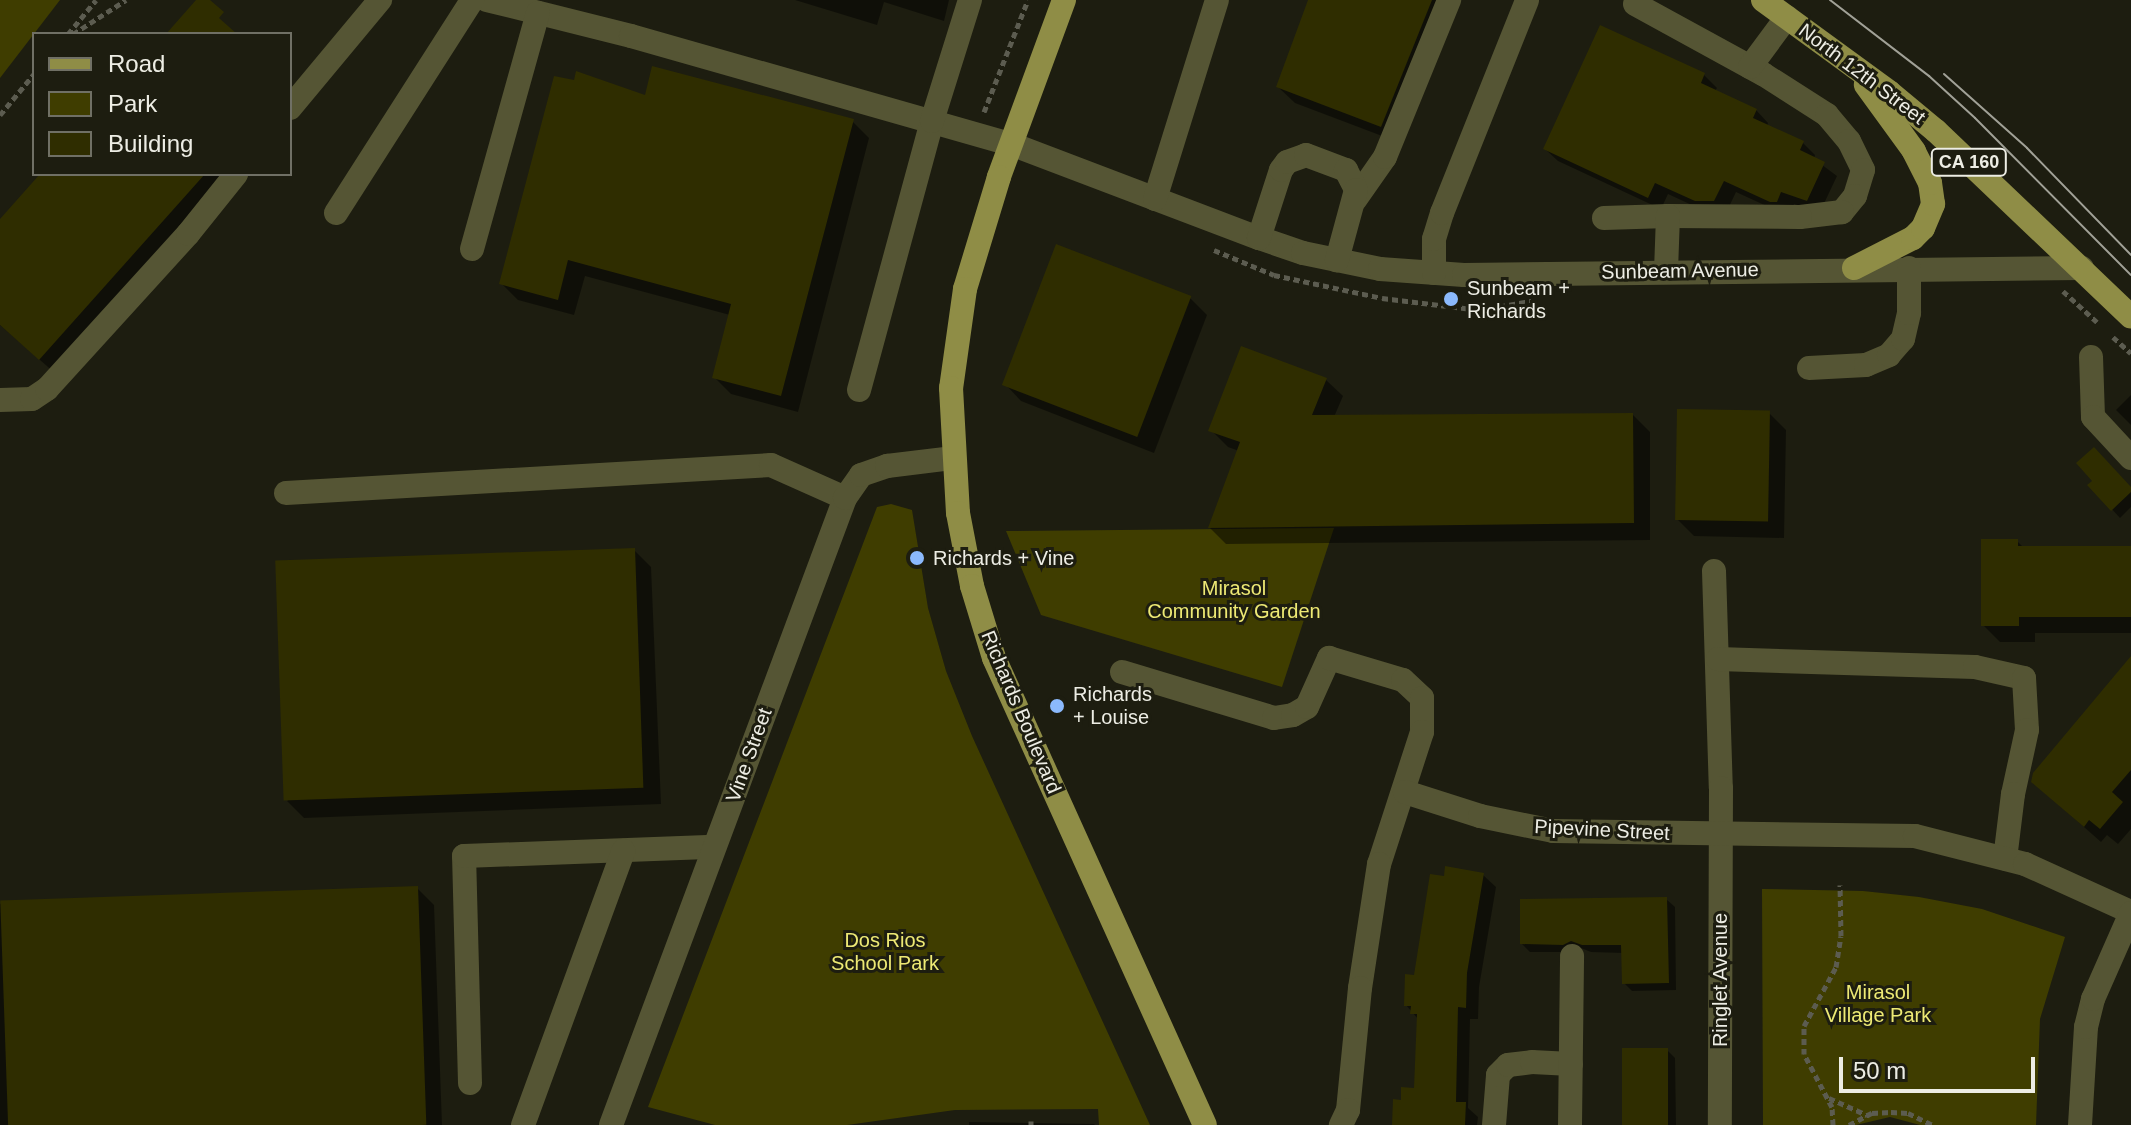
<!DOCTYPE html>
<html>
<head>
<meta charset="utf-8">
<style>
	body { margin:0 }
	#map { position:relative; width:2131px; height:1125px; overflow:hidden; background:#1d1d10; font-family:Arial,sans-serif }
	div>[style] { position:absolute }
	[style*='--x'] { left:calc(var(--x)*1px); top:calc(var(--y)*1px); width:calc(var(--w)*1px); rotate:calc(var(--a)*1deg) }
	.green>* { inset:0; background:#3f3d00 }
	.shadow>* { inset:0; background:#0007 }
	.building>* { inset:0; background:#2f2d00; transform-origin:0 0 }
	.path>* { height:5px; margin-top:-2.5px; transform-origin:0; background:repeating-linear-gradient(90deg,#5c5c50 0 6px,transparent 0 10px) }
	.minor>* { height:24px; margin:-12px; padding:0 12px; transform-origin:12px; border-radius:12px; background:#555534 }
	.major>* { height:24px; margin:-12px; padding:0 12px; transform-origin:12px; border-radius:12px; background:#8f8d46 }
	.tram>* { height:2px; margin:-1px; padding:0 1px; transform-origin:1px; border-radius:1px; background:#a1a197 }
	.dots>* { width:22px; height:22px; translate:-50% -50%; box-sizing:border-box; border:4px solid #1d1d10; border-radius:50% }
	span { translate:-50% -50%; white-space:nowrap; text-align:center; line-height:1.15; -webkit-text-stroke:6px #1d1d10; paint-order:stroke }
	.shield-label span { padding:2px 6px; background:#1d1d10; border:2px solid; border-radius:6px; -webkit-text-stroke-width:0 }
	.shield-label { font-size:18px; color:#edede4; font-weight:700 }
	.street-label { font-size:20px; color:#edede4 }
	.poi-label { font-size:20px; color:#edede4 }
	.left { translate:0 -50%; text-align:left }
	.park-label { font-size:20px; color:#ede974 }
	.legend { position:absolute; left:32px; top:32px; width:260px; height:144px; box-sizing:border-box; background:#1d1d10; border:2px solid #707065; margin:0; padding:10px 14px; list-style:none; font-size:24px; color:#edede4 }
	.legend li { display:flex; align-items:center; gap:16px; height:40px }
	.legend b { width:40px; border:2px solid #707065 }
	.scale { position:absolute; left:1839px; top:1057px; width:196px; height:36px; box-sizing:border-box; border:4px solid #edede4; border-top:0; padding-left:10px; font-size:24px; line-height:28px; white-space:nowrap; color:#edede4; -webkit-text-stroke:6px #1d1d10; paint-order:stroke }
</style>
</head>
<body>
<div id="map">
	<div class="green">
		<i style="clip-path:polygon(0 0,60px 0,0 78px)"></i>
		<i style="clip-path:polygon(891px 504px,912px 510px,928px 608px,946px 671px,972px 736px,1150px 1125px,1099px 1125px,1098px 1109px,955px 1110px,847px 1125px,715px 1125px,648px 1107px,877px 507px)"></i>
		<i style="clip-path:polygon(1334px 528px,1282px 687px,1041px 615px,1006px 531px)"></i>
		<i style="clip-path:polygon(1762px 889px,1863px 891px,1919px 897px,1982px 909px,2065px 937px,2040px 1019px,2036px 1125px,1920px 1125px,1890px 1117px,1856px 1125px,1763px 1125px)"></i>
	</div>
	<div class="shadow">
		<i style="clip-path:polygon(795px 0,949px 0,944px 21px,884px 2px,877px 25px)"></i>
		<i style="clip-path:polygon(1310px 0,1454px 0,1398px 142px,1295px 103px,1278px 87px)"></i>
		<i style="clip-path:polygon(1601px 27px,1704px 75px,1717px 88px,1715px 91px,1756px 110px,1768px 123px,1767px 126px,1803px 143px,1815px 155px,1814px 159px,1837px 176px,1820px 212px,1794px 204px,1789px 214px,1784px 214px,1736px 192px,1726px 213px,1709px 213px,1668px 194px,1661px 209px,1558px 161px,1545px 149px)"></i>
		<i style="clip-path:polygon(852px 121px,869px 138px,798px 412px,731px 394px,714px 377px,730px 315px,585px 276px,574px 315px,518px 300px,501px 283px)"></i>
		<i style="clip-path:polygon(43px 174px,236px 174px,56px 374px,0 325px,0 221px)"></i>
		<i style="clip-path:polygon(1190px 298px,1207px 315px,1154px 453px,1021px 401px,1005px 384px)"></i>
		<i style="clip-path:polygon(1326px 380px,1343px 396px,1334px 417px,1633px 415px,1650px 432px,1650px 540px,1226px 544px,1210px 528px,1239px 451px,1228px 447px,1211px 430px)"></i>
		<i style="clip-path:polygon(2131px 395px,2131px 425px,2116px 410px)"></i>
		<i style="clip-path:polygon(1769px 413px,1786px 430px,1784px 538px,1694px 536px,1677px 519px)"></i>
		<i style="clip-path:polygon(2090px 485px,2131px 489px,2131px 507px,2120px 518px)"></i>
		<i style="clip-path:polygon(2017px 541px,2024px 548px,2131px 548px,2131px 633px,2035px 633px,2035px 642px,2000px 642px,1983px 625px)"></i>
		<i style="clip-path:polygon(634px 550px,651px 567px,661px 804px,304px 818px,287px 801px)"></i>
		<i style="clip-path:polygon(2131px 660px,2131px 829px,2118px 844px,2107px 835px,2101px 842px,2033px 782px)"></i>
		<i style="clip-path:polygon(1483px 875px,1496px 887px,1479px 987px,1478px 1019px,1470px 1019px,1468px 1108px,1478px 1117px,1477px 1125px,1394px 1125px,1403px 1102px,1416px 1090px,1418px 1019px,1406px 1005px,1445px 878px)"></i>
		<i style="clip-path:polygon(417px 888px,434px 905px,442px 1125px,0 1125px,0 904px)"></i>
		<i style="clip-path:polygon(1666px 899px,1675px 907px,1676px 990px,1632px 991px,1624px 983px,1623px 953px,1591px 952px,1581px 948px,1572px 952px,1530px 952px,1522px 944px)"></i>
		<i style="clip-path:polygon(1667px 1050px,1675px 1058px,1676px 1125px,1625px 1125px)"></i>
		<i style="clip-path:polygon(969px 1122px,1094px 1124px,1095px 1125px,969px 1125px)"></i>
	</div>
	<div class="building">
		<i style="clip-path:polygon(196px 0,210px 0,224px 12px,219px 18px,237px 34px,166px 34px)"></i>
		<i style="clip-path:polygon(1308px 0,1432px 0,1381px 127px,1276px 87px)"></i>
		<i style="clip-path:polygon(1600px 25px,1705px 73px,1701px 83px,1757px 109px,1753px 118px,1804px 141px,1800px 150px,1825px 162px,1807px 201px,1781px 192px,1777px 202px,1770px 202px,1724px 181px,1714px 201px,1695px 201px,1655px 183px,1648px 198px,1543px 149px)"></i>
		<i style="clip-path:polygon(652px 66px,854px 119px,781px 396px,712px 378px,731px 304px,568px 260px,558px 300px,499px 284px,554px 76px,574px 80px,576px 71px,645px 95px)"></i>
		<i style="clip-path:polygon(40px 174px,205px 174px,39px 360px,0 325px,0 219px)"></i>
		<i style="left:1056px;top:244px;width:145px;height:151px;rotate:21deg"></i>
		<i style="clip-path:polygon(1241px 346px,1327px 378px,1312px 415px,1633px 413px,1634px 523px,1208px 528px,1240px 442px,1208px 431px)"></i>
		<i style="left:1677px;top:409px;width:93px;height:111px;rotate:1deg"></i>
		<i style="clip-path:polygon(2094px 447px,2131px 487px,2131px 492px,2111px 511px,2087px 485px,2092px 481px,2076px 463px)"></i>
		<i style="clip-path:polygon(1981px 539px,2018px 539px,2018px 546px,2131px 546px,2131px 617px,2019px 617px,2019px 626px,1981px 626px)"></i>
		<i style="left:635px;top:548px;width:240px;height:360px;rotate:88deg"></i>
		<i style="clip-path:polygon(2131px 656px,2131px 770px,2112px 792px,2123px 802px,2100px 829px,2089px 820px,2084px 827px,2031px 782px,2033px 773px)"></i>
		<i style="clip-path:polygon(1445px 866px,1484px 873px,1467px 973px,1466px 1008px,1458px 1007px,1456px 1102px,1466px 1102px,1465px 1125px,1392px 1125px,1393px 1099px,1401px 1100px,1401px 1087px,1414px 1088px,1417px 1014px,1410px 1014px,1411px 1006px,1404px 1006px,1405px 974px,1414px 975px,1430px 874px,1444px 876px)"></i>
		<i style="left:418px;top:886px;width:239px;height:418px;rotate:88deg"></i>
		<i style="clip-path:polygon(1667px 897px,1669px 983px,1622px 984px,1621px 945px,1582px 945px,1571px 941px,1563px 945px,1520px 944px,1520px 899px)"></i>
		<i style="left:1622px;top:1048px;width:46px;height:77px"></i>
	</div>
	<div class="path">
		<i style="--x:68;--y:34;--w:44;--a:-50.5"></i>
		<i style="--x:73;--y:34;--w:63;--a:-32.7"></i>
		<i style="--x:984;--y:112;--w:120;--a:-68.6"></i>
		<i style="--x:0;--y:115;--w:53;--a:-50.3"></i>
		<i style="--x:1214;--y:250;--w:65;--a:22.6"></i>
		<i style="--x:1274;--y:275;--w:110;--a:12"></i>
		<i style="--x:1382;--y:298;--w:99;--a:7"></i>
		<i style="--x:1480;--y:310;--w:52;--a:-10"></i>
		<i style="--x:2063;--y:291;--w:46;--a:42.4"></i>
		<i style="--x:2113;--y:337;--w:24;--a:42"></i>
		<i style="--x:1829;--y:1098;--w:42;--a:24.1"></i>
		<i style="--x:1031;--y:1125;--w:4;--a:-90"></i>
		<i style="--x:1833;--y:1125;--w:18;--a:-93"></i>
		<i style="--x:1832;--y:1107;--w:60;--a:-117.8"></i>
		<i style="--x:1804;--y:1054;--w:28;--a:-90"></i>
		<i style="--x:1804;--y:1026;--w:67;--a:-61.5"></i>
		<i style="--x:1836;--y:967;--w:31;--a:-81"></i>
		<i style="--x:1841;--y:936;--w:51;--a:-91.1"></i>
		<i style="--x:1849;--y:1125;--w:26;--a:-28"></i>
		<i style="--x:1872;--y:1113;--w:19;--a:-3"></i>
		<i style="--x:1891;--y:1112;--w:17;--a:3"></i>
		<i style="--x:1908;--y:1113;--w:28;--a:26"></i>
	</div>
	<div class="minor">
		<i style="--x:487;--y:0;--w:148;--a:14"></i>
		<i style="--x:631;--y:36;--w:395;--a:15.9"></i>
		<i style="--x:1011;--y:144;--w:265;--a:20.8"></i>
		<i style="--x:1259;--y:238;--w:46;--a:18.8"></i>
		<i style="--x:1303;--y:253;--w:79;--a:11.7"></i>
		<i style="--x:1380;--y:269;--w:84;--a:4.1"></i>
		<i style="--x:1464;--y:275;--w:618;--a:-0.65"></i>
		<i style="--x:1635;--y:4;--w:146;--a:28.7"></i>
		<i style="--x:1763;--y:74;--w:76;--a:32.6"></i>
		<i style="--x:1827;--y:115;--w:34;--a:50"></i>
		<i style="--x:1849;--y:141;--w:32;--a:64"></i>
		<i style="--x:1863;--y:170;--w:27;--a:107"></i>
		<i style="--x:1855;--y:196;--w:21;--a:129"></i>
		<i style="--x:1842;--y:212;--w:42;--a:173.2"></i>
		<i style="--x:1800;--y:217;--w:132;--a:-179.6"></i>
		<i style="--x:1750;--y:67;--w:62;--a:-53.5"></i>
		<i style="--x:290;--y:108;--w:141;--a:-50.2"></i>
		<i style="--x:1155;--y:199;--w:208;--a:-72.7"></i>
		<i style="--x:1355;--y:200;--w:52;--a:-55.1"></i>
		<i style="--x:1385;--y:157;--w:170;--a:-67.8"></i>
		<i style="--x:336;--y:213;--w:253;--a:-57.4"></i>
		<i style="--x:1604;--y:218;--w:64;--a:-1.8"></i>
		<i style="--x:1668;--y:216;--w:55;--a:92.1"></i>
		<i style="--x:1259;--y:238;--w:71;--a:-72.1"></i>
		<i style="--x:1281;--y:170;--w:10;--a:-53"></i>
		<i style="--x:1287;--y:162;--w:20;--a:-20"></i>
		<i style="--x:1306;--y:155;--w:43;--a:20.6"></i>
		<i style="--x:1346;--y:170;--w:22;--a:63"></i>
		<i style="--x:1356;--y:190;--w:73;--a:105.2"></i>
		<i style="--x:472;--y:249;--w:245;--a:-74.4"></i>
		<i style="--x:1434;--y:273;--w:34;--a:-90"></i>
		<i style="--x:1434;--y:239;--w:27;--a:-73"></i>
		<i style="--x:1442;--y:213;--w:229;--a:-68.2"></i>
		<i style="--x:2091;--y:357;--w:60;--a:88.1"></i>
		<i style="--x:2093;--y:417;--w:56;--a:47.2"></i>
		<i style="--x:1809;--y:368;--w:57;--a:-3"></i>
		<i style="--x:1866;--y:365;--w:25;--a:-23"></i>
		<i style="--x:1889;--y:355;--w:21;--a:-49"></i>
		<i style="--x:1903;--y:339;--w:27;--a:-77"></i>
		<i style="--x:1909;--y:313;--w:45;--a:-90"></i>
		<i style="--x:859;--y:390;--w:279;--a:-74.8"></i>
		<i style="--x:932;--y:121;--w:127;--a:-72.6"></i>
		<i style="--x:0;--y:400;--w:32;--a:-2"></i>
		<i style="--x:32;--y:399;--w:18;--a:-34"></i>
		<i style="--x:47;--y:389;--w:210;--a:-47.7"></i>
		<i style="--x:188;--y:234;--w:77;--a:-51.3"></i>
		<i style="--x:286;--y:493;--w:486;--a:-3.3"></i>
		<i style="--x:771;--y:465;--w:81;--a:24"></i>
		<i style="--x:1714;--y:571;--w:217;--a:88.2"></i>
		<i style="--x:1721;--y:788;--w:337;--a:90.2"></i>
		<i style="--x:1718;--y:659;--w:257;--a:1.8"></i>
		<i style="--x:1975;--y:667;--w:50;--a:12.7"></i>
		<i style="--x:2024;--y:678;--w:52;--a:86.7"></i>
		<i style="--x:2027;--y:730;--w:66;--a:102.3"></i>
		<i style="--x:2013;--y:794;--w:65;--a:97"></i>
		<i style="--x:1122;--y:672;--w:159;--a:16.8"></i>
		<i style="--x:1274;--y:718;--w:19;--a:-9"></i>
		<i style="--x:1293;--y:715;--w:16;--a:-30"></i>
		<i style="--x:1307;--y:707;--w:54;--a:-65.8"></i>
		<i style="--x:1329;--y:658;--w:77;--a:16.6"></i>
		<i style="--x:1403;--y:680;--w:26;--a:43"></i>
		<i style="--x:1422;--y:698;--w:34;--a:90"></i>
		<i style="--x:1422;--y:732;--w:139;--a:108"></i>
		<i style="--x:1379;--y:864;--w:125;--a:98.7"></i>
		<i style="--x:1360;--y:988;--w:123;--a:95.6"></i>
		<i style="--x:1348;--y:1110;--w:17;--a:115"></i>
		<i style="--x:1405;--y:792;--w:79;--a:17.7"></i>
		<i style="--x:1480;--y:816;--w:75;--a:11.6"></i>
		<i style="--x:1553;--y:831;--w:362;--a:0.8"></i>
		<i style="--x:1915;--y:836;--w:114;--a:14.3"></i>
		<i style="--x:2025;--y:864;--w:116;--a:24.4"></i>
		<i style="--x:470;--y:1083;--w:227;--a:-91.5"></i>
		<i style="--x:464;--y:856;--w:250;--a:-2.1"></i>
		<i style="--x:523;--y:1125;--w:292;--a:-69.9"></i>
		<i style="--x:611;--y:1125;--w:669;--a:-69.53"></i>
		<i style="--x:845;--y:498;--w:28;--a:-55"></i>
		<i style="--x:861;--y:475;--w:28;--a:-19"></i>
		<i style="--x:887;--y:466;--w:65;--a:-7"></i>
		<i style="--x:1494;--y:1125;--w:50;--a:-85.4"></i>
		<i style="--x:1498;--y:1075;--w:14;--a:-45"></i>
		<i style="--x:1508;--y:1065;--w:24;--a:-7"></i>
		<i style="--x:1532;--y:1062;--w:39;--a:3"></i>
		<i style="--x:1570;--y:1125;--w:169;--a:-89.3"></i>
		<i style="--x:2080;--y:1125;--w:98;--a:-86.5"></i>
		<i style="--x:2086;--y:1027;--w:29;--a:-76"></i>
		<i style="--x:2093;--y:999;--w:94;--a:-66.2"></i>
	</div>
	<div class="major">
		<i style="--x:1064;--y:0;--w:189;--a:110.2"></i>
		<i style="--x:999;--y:177;--w:117;--a:106.9"></i>
		<i style="--x:965;--y:289;--w:100;--a:98"></i>
		<i style="--x:951;--y:388;--w:125;--a:86.8"></i>
		<i style="--x:958;--y:513;--w:74;--a:79.1"></i>
		<i style="--x:972;--y:586;--w:75;--a:73"></i>
		<i style="--x:994;--y:658;--w:512;--a:65.69"></i>
		<i style="--x:1763;--y:0;--w:156;--a:36.1"></i>
		<i style="--x:1889;--y:92;--w:61;--a:39.7"></i>
		<i style="--x:1936;--y:131;--w:269;--a:43.6"></i>
		<i style="--x:1854;--y:268;--w:66;--a:-27"></i>
		<i style="--x:1913;--y:238;--w:14;--a:-45"></i>
		<i style="--x:1923;--y:228;--w:26;--a:-67"></i>
		<i style="--x:1933;--y:204;--w:21;--a:-98"></i>
		<i style="--x:1930;--y:183;--w:36;--a:-117"></i>
		<i style="--x:1914;--y:151;--w:82;--a:-126"></i>
	</div>
	<div class="tram">
		<i style="--x:1830;--y:0;--w:125;--a:37.5"></i>
		<i style="--x:1929;--y:76;--w:62;--a:42.4"></i>
		<i style="--x:1975;--y:118;--w:221;--a:45.2"></i>
		<i style="--x:1944;--y:74;--w:111;--a:41.7"></i>
		<i style="--x:2027;--y:148;--w:149;--a:45.8"></i>
	</div>
	<div class="dots">
		<i style="left:1451px;top:299px;background:#8bb9fc"></i>
		<i style="left:917px;top:558px;background:#8bb9fc"></i>
		<i style="left:1057px;top:706px;background:#8bb9fc"></i>
	</div>
	<div class="shield-label">
		<span style="left:1969px;top:162px">CA 160</span>
	</div>
	<div class="street-label">
		<span style="left:1862px;top:74px;rotate:37deg">North 12th Street</span>
		<span style="left:1680px;top:271px;rotate:-1deg">Sunbeam Avenue</span>
		<span style="left:1021px;top:712px;rotate:67deg">Richards Boulevard</span>
		<span style="left:749px;top:755px;rotate:-70deg">Vine Street</span>
		<span style="left:1602px;top:830px;rotate:3deg">Pipevine Street</span>
		<span style="left:1720px;top:980px;rotate:-90deg">Ringlet Avenue</span>
	</div>
	<div class="poi-label">
		<span class="left" style="left:1467px;top:300px">Sunbeam +<br>Richards</span>
		<span class="left" style="left:933px;top:558px">Richards + Vine</span>
		<span class="left" style="left:1073px;top:706px">Richards<br>+ Louise</span>
	</div>
	<div class="park-label">
		<span style="left:1234px;top:600px">Mirasol<br>Community Garden</span>
		<span style="left:885px;top:952px">Dos Rios<br>School Park</span>
		<span style="left:1878px;top:1004px">Mirasol<br>Village Park</span>
	</div>
	<ul class="legend">
	<li><b style="height:10px;background:#8f8d46"></b>Road</li>
	<li><b style="height:22px;background:#3f3d00"></b>Park</li>
	<li><b style="height:22px;background:#2f2d00"></b>Building</li>
	</ul>
	<div class="scale">50 m</div>
</div>
</body>
</html>
